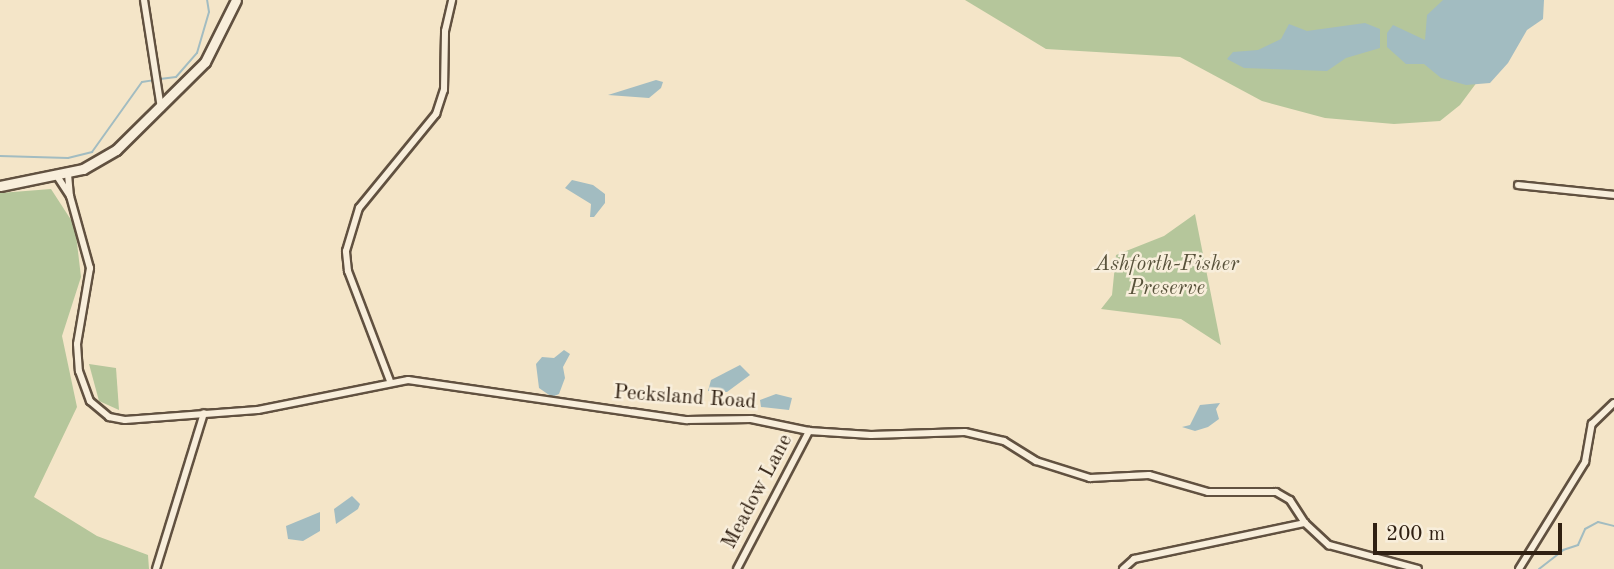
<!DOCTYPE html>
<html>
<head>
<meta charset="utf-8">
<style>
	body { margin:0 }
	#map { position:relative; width:1614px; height:569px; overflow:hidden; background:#f4e5c8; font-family:"Old Standard TT",serif }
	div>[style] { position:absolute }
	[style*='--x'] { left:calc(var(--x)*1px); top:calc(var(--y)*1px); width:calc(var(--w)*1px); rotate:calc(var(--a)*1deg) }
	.green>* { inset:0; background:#b5c69b }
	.water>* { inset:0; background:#a2bcc1 }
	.stream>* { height:2px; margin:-1px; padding:0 1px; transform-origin:1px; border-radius:1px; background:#a2bcc1 }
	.roads { filter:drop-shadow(2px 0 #615140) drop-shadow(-2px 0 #615140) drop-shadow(0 2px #615140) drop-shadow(0 -2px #615140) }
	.street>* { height:6px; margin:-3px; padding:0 3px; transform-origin:3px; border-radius:3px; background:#f8eedb }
	.secondary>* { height:9px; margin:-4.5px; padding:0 4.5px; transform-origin:4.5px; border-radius:4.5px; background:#f8eedb }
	span { translate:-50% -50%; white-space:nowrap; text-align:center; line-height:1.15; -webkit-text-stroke:5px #f8eedb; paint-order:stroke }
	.park-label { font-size:21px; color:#58523b; font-style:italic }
	.street-label { font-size:21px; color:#302012 }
	.scale { position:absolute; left:1373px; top:523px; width:189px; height:32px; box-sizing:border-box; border:4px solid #302012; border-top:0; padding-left:9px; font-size:21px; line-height:24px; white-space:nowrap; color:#302012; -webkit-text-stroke:5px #f8eedb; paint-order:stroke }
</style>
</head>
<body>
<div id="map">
	<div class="green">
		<i style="clip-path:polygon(965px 0,1538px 0,1460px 105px,1440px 121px,1394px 124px,1325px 118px,1262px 101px,1180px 57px,1046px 49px)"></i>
		<i style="clip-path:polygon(51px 189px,75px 226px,81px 277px,62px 336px,77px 407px,34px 497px,97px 536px,148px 555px,149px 569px,0 569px,0 193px)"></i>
		<i style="clip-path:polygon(1195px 214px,1221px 345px,1181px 319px,1101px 309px,1112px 295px,1116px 255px,1164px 236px)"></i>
		<i style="clip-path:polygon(89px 364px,116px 368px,119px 410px,99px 401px)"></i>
	</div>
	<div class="water">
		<i style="clip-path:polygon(1443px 0,1544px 0,1543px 19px,1527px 30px,1508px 63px,1490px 83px,1466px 85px,1441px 78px,1424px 64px,1406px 64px,1387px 47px,1387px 33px,1393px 25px,1425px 40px,1427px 15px)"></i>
		<i style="clip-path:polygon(1365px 23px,1380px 29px,1380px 48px,1346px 58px,1327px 71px,1244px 68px,1227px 59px,1233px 52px,1258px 50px,1281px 39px,1289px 24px,1307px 31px)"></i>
		<i style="clip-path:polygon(656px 80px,663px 82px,661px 88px,649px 98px,608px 95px)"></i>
		<i style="clip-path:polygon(572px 180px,593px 185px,605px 194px,605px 203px,594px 217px,590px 217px,591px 204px,565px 188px)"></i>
		<i style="clip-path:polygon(564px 350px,570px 354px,563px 367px,565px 378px,559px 394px,552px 397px,539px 388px,536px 364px,542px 357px,554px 358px)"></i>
		<i style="clip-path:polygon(740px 365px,750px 375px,727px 392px,708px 391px,711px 380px)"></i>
		<i style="clip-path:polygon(776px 394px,792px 398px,789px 410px,761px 407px,760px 400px)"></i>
		<i style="clip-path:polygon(1220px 403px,1216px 409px,1219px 419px,1208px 427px,1195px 431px,1182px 427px,1190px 425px,1200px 405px)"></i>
		<i style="clip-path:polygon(352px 496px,360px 504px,358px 509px,336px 524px,334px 509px)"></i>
		<i style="clip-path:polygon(320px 512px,320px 531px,303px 541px,288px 539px,286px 526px)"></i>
	</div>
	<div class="stream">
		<i style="--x:160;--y:79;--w:16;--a:-7"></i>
		<i style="--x:176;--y:77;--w:32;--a:-49"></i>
		<i style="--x:197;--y:53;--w:43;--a:-73.7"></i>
		<i style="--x:209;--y:12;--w:12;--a:-99"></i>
		<i style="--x:0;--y:156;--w:68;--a:1.7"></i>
		<i style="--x:68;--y:158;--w:25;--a:-14"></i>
		<i style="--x:92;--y:152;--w:86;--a:-54.5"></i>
		<i style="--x:142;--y:82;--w:12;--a:-9"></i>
		<i style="--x:1539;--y:569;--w:31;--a:-38"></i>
		<i style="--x:1563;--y:550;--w:16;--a:-18"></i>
		<i style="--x:1578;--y:545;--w:17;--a:-66"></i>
		<i style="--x:1585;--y:529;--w:15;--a:-28"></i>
		<i style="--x:1598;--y:522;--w:16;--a:14"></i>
	</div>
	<div class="roads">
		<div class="street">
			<i style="--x:144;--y:0;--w:109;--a:81.1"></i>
			<i style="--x:68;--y:174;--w:22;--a:85"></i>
			<i style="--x:70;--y:196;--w:75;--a:74.5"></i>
			<i style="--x:90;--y:268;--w:77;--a:99.7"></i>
			<i style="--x:77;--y:344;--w:27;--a:86"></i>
			<i style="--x:79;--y:371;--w:32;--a:70"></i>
			<i style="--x:90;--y:401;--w:25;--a:40"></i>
			<i style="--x:109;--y:417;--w:16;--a:11"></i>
			<i style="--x:125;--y:420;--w:133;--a:-4.3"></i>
			<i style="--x:258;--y:410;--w:153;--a:-11.3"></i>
			<i style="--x:408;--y:380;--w:282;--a:8.2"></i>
			<i style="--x:687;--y:420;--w:64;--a:-0.9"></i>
			<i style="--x:751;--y:419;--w:59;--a:11.7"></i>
			<i style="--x:809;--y:431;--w:62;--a:3.7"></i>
			<i style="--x:871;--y:435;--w:94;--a:-1.8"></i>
			<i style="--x:965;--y:432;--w:40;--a:13"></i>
			<i style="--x:1004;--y:441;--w:38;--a:32"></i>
			<i style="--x:1036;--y:461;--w:57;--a:17.5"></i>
			<i style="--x:1090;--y:478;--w:59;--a:-2.9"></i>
			<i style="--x:1149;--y:475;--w:61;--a:16.1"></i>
			<i style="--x:1208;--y:492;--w:68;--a:0"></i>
			<i style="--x:1276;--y:492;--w:16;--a:30"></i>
			<i style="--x:1290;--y:500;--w:27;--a:57"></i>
			<i style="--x:1305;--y:523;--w:33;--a:43"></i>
			<i style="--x:1329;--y:545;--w:92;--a:15.1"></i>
			<i style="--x:57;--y:176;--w:24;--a:57"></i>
			<i style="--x:1518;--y:185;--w:97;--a:5.9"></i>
			<i style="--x:390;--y:381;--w:118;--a:-110.9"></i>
			<i style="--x:348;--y:271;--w:20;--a:-96"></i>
			<i style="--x:346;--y:251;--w:45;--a:-73.2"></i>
			<i style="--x:359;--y:208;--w:122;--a:-50.7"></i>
			<i style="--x:436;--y:114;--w:25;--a:-72"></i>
			<i style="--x:444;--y:90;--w:59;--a:-89"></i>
			<i style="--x:445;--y:31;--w:32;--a:-77"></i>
			<i style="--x:156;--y:569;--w:163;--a:-72.9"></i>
			<i style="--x:737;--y:569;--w:156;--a:-62.4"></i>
			<i style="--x:1123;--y:569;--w:15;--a:-42"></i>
			<i style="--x:1134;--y:559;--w:175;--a:-11.9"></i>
			<i style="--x:1519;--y:569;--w:126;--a:-58.3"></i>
			<i style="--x:1585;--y:462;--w:39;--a:-80"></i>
			<i style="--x:1592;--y:424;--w:30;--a:-44"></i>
		</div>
		<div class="secondary">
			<i style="--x:0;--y:186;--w:85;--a:-11.6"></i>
			<i style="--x:83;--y:169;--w:38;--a:-30"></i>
			<i style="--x:116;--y:150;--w:125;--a:-44.7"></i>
			<i style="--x:205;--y:62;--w:69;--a:-63.4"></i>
		</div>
	</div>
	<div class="park-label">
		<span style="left:1167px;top:277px">Ashforth-Fisher<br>Preserve</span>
	</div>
	<div class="street-label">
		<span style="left:685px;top:398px;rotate:4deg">Pecksland Road</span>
		<span style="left:758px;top:492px;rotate:-62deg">Meadow Lane</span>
	</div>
	<div class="scale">200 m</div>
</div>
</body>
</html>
